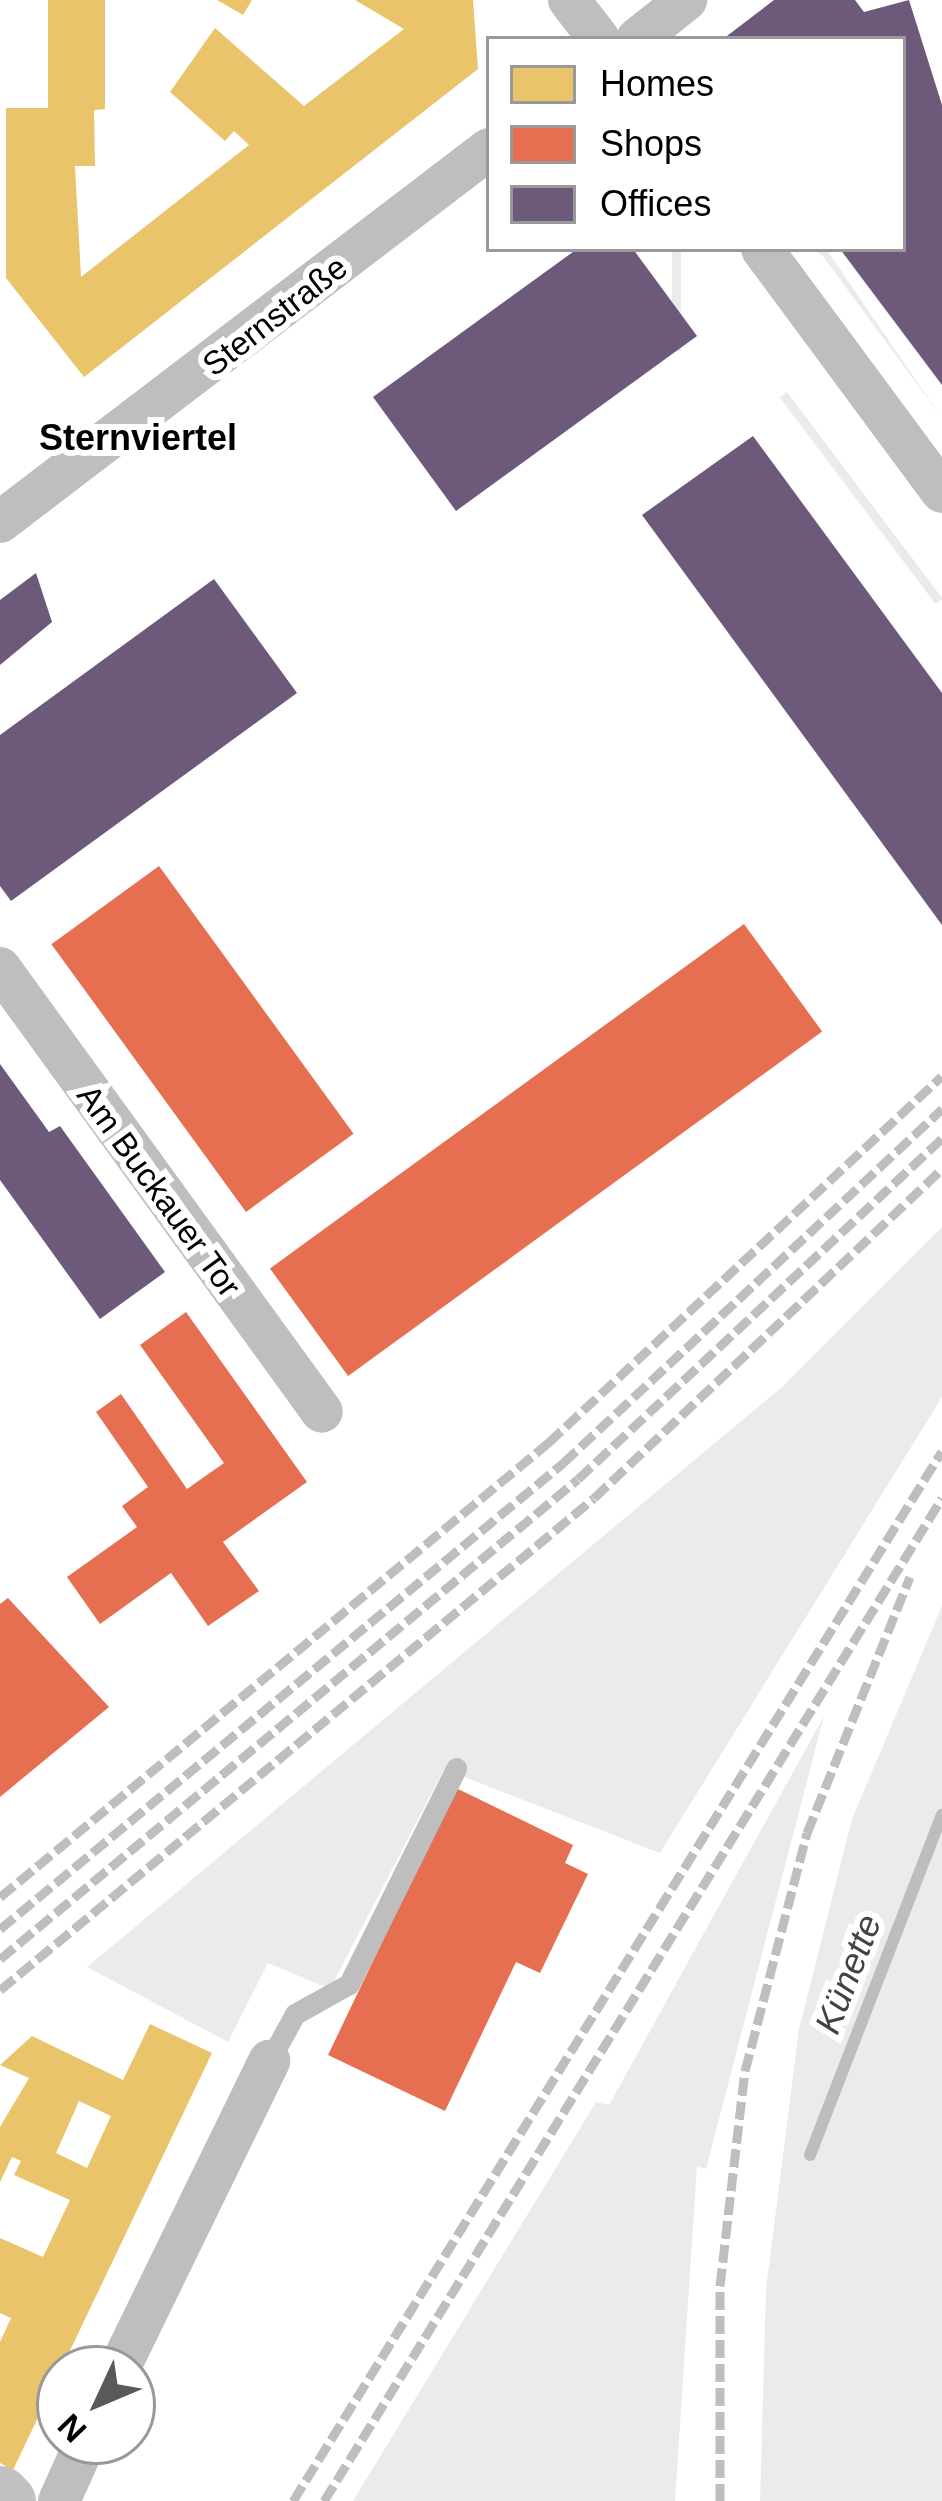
<!DOCTYPE html>
<html>
<head>
<meta charset="utf-8">
<style>
	body { margin:0 }
	#map { position:relative; width:942px; height:2501px; overflow:hidden; background:#fff; font-family:Arial,sans-serif }
	div>[style] { position:absolute }
	[style*='--x'] { left:calc(var(--x)*1px); top:calc(var(--y)*1px); width:calc(var(--w)*1px); rotate:calc(var(--a)*1deg) }
	.green>* { inset:0; background:#ebebeb; transform-origin:0 0 }
	.homes>* { inset:0; background:#e9c46a }
	.shops>* { inset:0; background:#e76f51; transform-origin:0 0 }
	.offices>* { inset:0; background:#6d597a }
	.stream>* { height:12px; margin:-6px; padding:0 6px; transform-origin:6px; border-radius:6px; background:#bdbdbd }
	.service>* { height:21px; margin:-10.5px; padding:0 10.5px; transform-origin:10.5px; border-radius:10.5px; background:#bebebe }
	.minor>* { height:42px; margin:-21px; padding:0 21px; transform-origin:21px; border-radius:21px; background:#bebebe }
	.secondary>* { height:57px; margin:-28.5px; padding:0 28.5px; transform-origin:28.5px; border-radius:28.5px; background:#c2c2c2 }
	.rail>* { height:9px; margin-top:-4.5px; transform-origin:0; background:repeating-linear-gradient(90deg,#bebebe 0 18px,transparent 0 24px) }
	span { translate:-50% -50%; white-space:nowrap; text-align:center; line-height:1.15; -webkit-text-stroke:12px #fff; paint-order:stroke }
	.street-label { font-size:33px; color:#000 }
	.neighbourhood-label { font-size:36px; color:#000; font-weight:700 }
	.water-label { font-size:36px; color:#424242; font-style:italic }
	.legend { position:absolute; left:486px; top:36px; width:420px; height:216px; box-sizing:border-box; background:#fff; border:3px solid #999; margin:0; padding:15px 21px; list-style:none; font-size:36px; color:#000 }
	.legend li { display:flex; align-items:center; gap:24px; height:60px }
	.legend b { width:60px; border:3px solid #999 }
	.north { position:absolute; left:36px; top:2345px; width:120px; height:120px; box-sizing:border-box; background:#fff; border:3px solid #999; border-radius:50%; rotate:226deg; font-size:33px; font-weight:700; line-height:48px; text-align:center; color:#000 }
	.north::after { content:''; display:block; margin:auto; width:42px; height:54px; background:#595959; clip-path:polygon(50% 0,100% 100%,50% 72%,0 100%) }
</style>
</head>
<body>
<div id="map">
	<div class="green">
		<i style="left:672px;top:249px;width:9px;height:102px"></i>
		<i style="clip-path:polygon(812px 249px,826px 249px,942px 418px,822px 255px)"></i>
		<i style="left:787px;top:392px;width:259px;height:9px;rotate:53deg"></i>
		<i style="clip-path:polygon(942px 1227px,942px 1397px,660px 1853px,444px 1769px,330px 1989px,268px 1963px,228px 2042px,87px 1967px,782px 1387px)"></i>
		<i style="clip-path:polygon(942px 1606px,942px 2501px,760px 2501px,766px 2289px,799px 2029px,852px 1819px)"></i>
		<i style="clip-path:polygon(824px 1716px,706px 2169px,697px 2166px,675px 2501px,353px 2501px,596px 2102px,609px 2105px)"></i>
	</div>
	<div class="homes">
		<i style="clip-path:polygon(48px 0,105px 0,105px 109px,94px 110px,95px 166px,75px 166px,81px 277px,249px 145px,234px 131px,225px 141px,170px 92px,215px 28px,304px 106px,404px 29px,355px 0,473px 0,478px 69px,84px 377px,6px 278px,6px 108px,48px 108px)"></i>
		<i style="clip-path:polygon(217px 0,252px 0,243px 15px)"></i>
		<i style="clip-path:polygon(evenodd,150px 2024px,212px 2053px,13px 2470px,0 2463px,0 2342px,11px 2318px,0 2313px,0 2238px,43px 2257px,70px 2200px,14px 2175px,21px 2161px,12px 2157px,0 2182px,0 2127px,29px 2078px,0 2065px,32px 2036px,123px 2080px,150px 2024px,79px 2101px,111px 2116px,87px 2168px,56px 2153px,79px 2101px)"></i>
	</div>
	<div class="shops">
		<i style="left:159px;top:866px;width:331px;height:133px;rotate:54deg"></i>
		<i style="left:744px;top:924px;width:133px;height:586px;rotate:54deg"></i>
		<i style="clip-path:polygon(186px 1312px,307px 1482px,223px 1542px,259px 1591px,208px 1626px,171px 1573px,100px 1624px,67px 1577px,137px 1527px,122px 1506px,148px 1487px,96px 1412px,121px 1394px,187px 1489px,224px 1463px,140px 1345px)"></i>
		<i style="clip-path:polygon(8px 1598px,109px 1707px,0 1797px,0 1604px)"></i>
		<i style="clip-path:polygon(456px 1788px,573px 1845px,565px 1863px,588px 1874px,540px 1973px,516px 1962px,445px 2111px,328px 2055px)"></i>
	</div>
	<div class="offices">
		<i style="clip-path:polygon(774px 0,855px 0,864px 12px,909px 0,942px 105px,942px 385px,840px 249px,903px 249px,903px 39px,723px 39px)"></i>
		<i style="clip-path:polygon(577px 249px,633px 249px,697px 336px,456px 511px,373px 397px)"></i>
		<i style="clip-path:polygon(753px 436px,942px 693px,942px 925px,642px 515px)"></i>
		<i style="clip-path:polygon(36px 573px,52px 622px,0 665px,0 600px)"></i>
		<i style="clip-path:polygon(214px 579px,297px 693px,11px 901px,0 886px,0 735px)"></i>
		<i style="clip-path:polygon(0 1064px,49px 1132px,60px 1126px,165px 1272px,100px 1319px,0 1180px)"></i>
	</div>
	<div class="stream">
		<i style="--x:810;--y:2155;--w:365;--a:-68.8"></i>
	</div>
	<div class="service">
		<i style="--x:269;--y:2061;--w:54;--a:-61"></i>
		<i style="--x:295;--y:2014;--w:62;--a:-29.1"></i>
		<i style="--x:349;--y:1984;--w:241;--a:-63.6"></i>
	</div>
	<div class="minor">
		<i style="--x:569;--y:0;--w:49;--a:52.4"></i>
		<i style="--x:637;--y:39;--w:63;--a:-38.5"></i>
		<i style="--x:762;--y:249;--w:302;--a:53.5"></i>
		<i style="--x:0;--y:522;--w:615;--a:-37.34"></i>
		<i style="--x:0;--y:968;--w:548;--a:54.05"></i>
		<i style="--x:119;--y:2369;--w:343;--a:-64"></i>
		<i style="--x:59;--y:2501;--w:66;--a:-65.8"></i>
	</div>
	<div class="secondary">
		<i style="--x:0;--y:2494;--w:10;--a:45"></i>
	</div>
	<div class="rail">
		<i style="--x:0;--y:1897;--w:712;--a:-39.64"></i>
		<i style="--x:548;--y:1443;--w:538;--a:-42.97"></i>
		<i style="--x:0;--y:1929;--w:731;--a:-39.61"></i>
		<i style="--x:563;--y:1463;--w:519;--a:-43.05"></i>
		<i style="--x:0;--y:1959;--w:751;--a:-39.71"></i>
		<i style="--x:578;--y:1479;--w:499;--a:-43.1"></i>
		<i style="--x:0;--y:1990;--w:771;--a:-39.63"></i>
		<i style="--x:594;--y:1498;--w:479;--a:-43.4"></i>
		<i style="--x:293;--y:2501;--w:1234;--a:-58.28"></i>
		<i style="--x:324;--y:2501;--w:1178;--a:-58.36"></i>
		<i style="--x:720;--y:2501;--w:215;--a:-90"></i>
		<i style="--x:720;--y:2286;--w:216;--a:-83.4"></i>
		<i style="--x:745;--y:2071;--w:246;--a:-75.4"></i>
		<i style="--x:807;--y:1833;--w:276;--a:-68.1"></i>
	</div>
	<div class="street-label">
		<span style="left:275px;top:316px;rotate:-38deg">Sternstraße</span>
		<span style="left:159px;top:1191px;rotate:54deg">Am Buckauer Tor</span>
	</div>
	<div class="neighbourhood-label">
		<span style="left:138px;top:438px">Sternviertel</span>
	</div>
	<div class="water-label">
		<span style="left:848px;top:1974px;rotate:-69deg">Künette</span>
	</div>
	<ul class="legend">
	<li><b style="height:33px;background:#e9c46a"></b>Homes</li>
	<li><b style="height:33px;background:#e76f51"></b>Shops</li>
	<li><b style="height:33px;background:#6d597a"></b>Offices</li>
	</ul>
	<div class="north">N</div>
</div>
</body>
</html>
